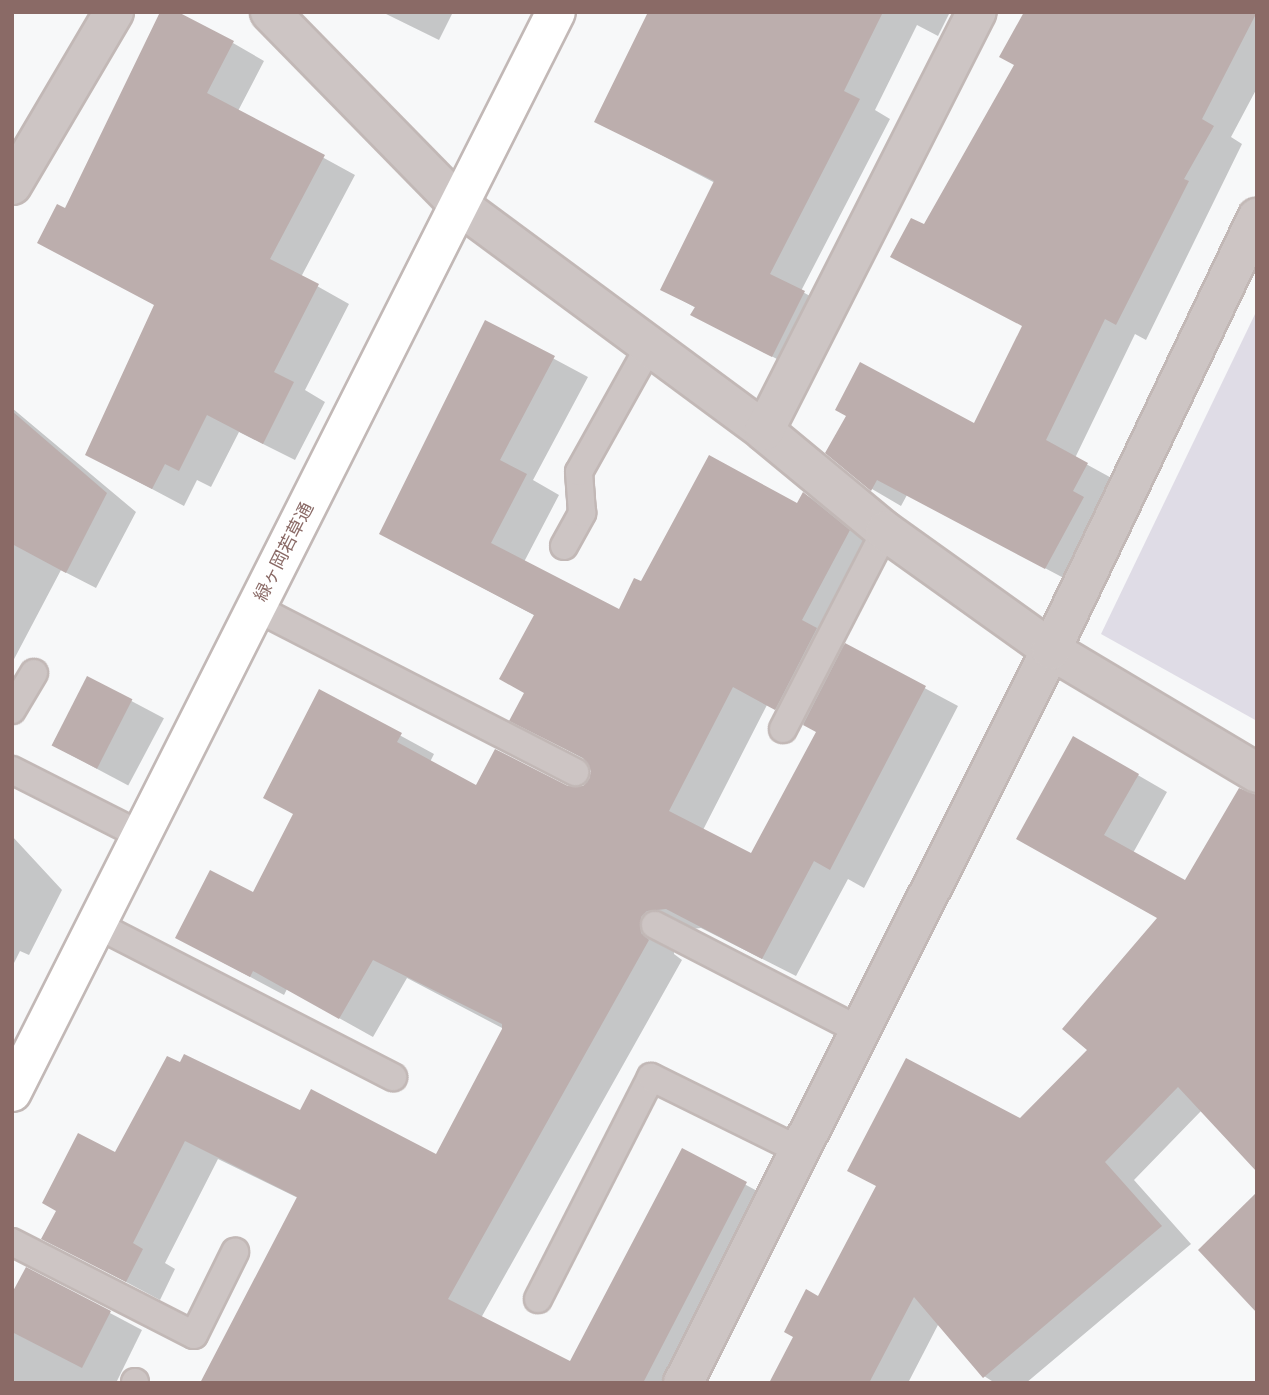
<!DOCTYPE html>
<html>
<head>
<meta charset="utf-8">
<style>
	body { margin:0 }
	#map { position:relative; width:1269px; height:1395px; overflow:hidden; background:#f7f8f9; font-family:"Archivo Narrow","Noto Sans JP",sans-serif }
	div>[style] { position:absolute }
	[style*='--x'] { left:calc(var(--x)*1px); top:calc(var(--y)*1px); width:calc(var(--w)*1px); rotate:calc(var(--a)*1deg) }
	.green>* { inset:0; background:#dfdce6 }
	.shadow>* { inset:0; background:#0003; transform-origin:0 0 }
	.building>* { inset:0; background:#bcaead; transform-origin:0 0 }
	.roads { filter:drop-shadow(2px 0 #c2b8b6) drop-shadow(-2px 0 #c2b8b6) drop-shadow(0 2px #c2b8b6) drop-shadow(0 -2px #c2b8b6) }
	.lane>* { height:26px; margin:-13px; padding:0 13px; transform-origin:13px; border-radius:13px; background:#cdc5c4 }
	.street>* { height:38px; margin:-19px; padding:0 19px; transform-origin:19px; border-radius:19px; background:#cdc5c4 }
	.secondary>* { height:38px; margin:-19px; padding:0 19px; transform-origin:19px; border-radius:19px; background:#fff }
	span { translate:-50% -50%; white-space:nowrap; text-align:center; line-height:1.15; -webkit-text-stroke:7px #fff; paint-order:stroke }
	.street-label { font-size:18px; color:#8a6a66 }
	.frame { position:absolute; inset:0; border:14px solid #8a6a66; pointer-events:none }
</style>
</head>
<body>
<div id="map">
	<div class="green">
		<i style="clip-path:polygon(1257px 310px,1257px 721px,1101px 634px)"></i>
	</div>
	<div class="shadow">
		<i style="clip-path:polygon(382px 12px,453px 12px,439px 40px)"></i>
		<i style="clip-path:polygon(686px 12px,950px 12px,938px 36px,917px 25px,875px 110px,890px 119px,801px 291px,835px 310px,804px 373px,692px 315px,696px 308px,662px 289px,715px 183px,596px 121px)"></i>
		<i style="clip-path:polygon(1257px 12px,1257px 88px,1231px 137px,1242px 144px,1146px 340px,1135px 334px,1075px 458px,1117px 481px,1075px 584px,907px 495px,901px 506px,872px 489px,827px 452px,975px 425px,1024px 327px,925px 226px)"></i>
		<i style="clip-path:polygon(233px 43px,264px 61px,238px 111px,355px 175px,301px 277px,349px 304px,305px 390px,325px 402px,295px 460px,239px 432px,211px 487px,197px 480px,184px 506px,88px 455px,156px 306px,66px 210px)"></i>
		<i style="clip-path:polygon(evenodd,485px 322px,588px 377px,533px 480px,559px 495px,524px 562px,620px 611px,642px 584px,798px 506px,804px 494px,837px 513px,882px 551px,835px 640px,958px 706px,864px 888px,848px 879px,796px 976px,701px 928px,681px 930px,674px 937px,674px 954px,682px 960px,481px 1318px,571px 1364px,682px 1150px,779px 1203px,687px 1383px,202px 1383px,298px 1198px,218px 1159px,165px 1263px,175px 1269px,160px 1300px,43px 1238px,116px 1154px,301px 1113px,437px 1156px,504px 1029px,407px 978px,373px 1037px,287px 989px,284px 995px,211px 956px,254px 895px,295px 815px,319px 691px,434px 754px,430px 762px,477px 788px,584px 787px,591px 779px,592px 770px,586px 760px,512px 720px,526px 692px,536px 616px,415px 552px,485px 322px,767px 705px,819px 732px,752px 855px,703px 830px,767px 705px)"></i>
		<i style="clip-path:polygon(12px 408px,136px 512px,96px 588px,61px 570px,12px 663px)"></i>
		<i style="left:88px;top:678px;width:86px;height:76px;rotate:28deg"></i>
		<i style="clip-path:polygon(1074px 738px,1167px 792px,1133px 853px,1186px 882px,1202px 1110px,1134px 1180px,1191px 1244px,1026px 1383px,995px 1383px,984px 1376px,939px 1323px,908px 1383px,798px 1383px,819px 1298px,1020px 1120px,1089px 1050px,1159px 918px,1018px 839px)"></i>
		<i style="clip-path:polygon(12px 836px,62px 890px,29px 955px,20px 951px,12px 967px)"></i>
		<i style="clip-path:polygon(27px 1269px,142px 1330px,116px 1383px,12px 1383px,12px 1298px)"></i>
	</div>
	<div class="building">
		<i style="clip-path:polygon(160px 12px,178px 12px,234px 41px,207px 93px,325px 155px,270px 259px,319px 284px,274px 372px,294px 382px,263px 444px,207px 415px,179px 471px,165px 464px,152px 489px,85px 455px,154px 305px,37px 243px,57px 204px,65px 208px)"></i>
		<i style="clip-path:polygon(648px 12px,883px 12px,844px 91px,860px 99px,770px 274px,805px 291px,772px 357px,690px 315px,695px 307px,660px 290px,714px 181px,594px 122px)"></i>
		<i style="clip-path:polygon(1024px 12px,1257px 12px,1202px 119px,1214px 126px,1184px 179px,1189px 181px,1116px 325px,1105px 319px,1046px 440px,1088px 463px,1073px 491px,1084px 497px,1045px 569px,877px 480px,871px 491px,825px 453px,846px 416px,835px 410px,860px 362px,974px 423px,1022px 326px,890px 257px,911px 218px,924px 224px,1014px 65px,999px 57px)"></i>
		<i style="clip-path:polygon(485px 320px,555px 356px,500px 460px,527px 474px,491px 543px,619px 609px,634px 578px,641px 581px,709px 455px,797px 503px,803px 492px,850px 530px,802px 620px,817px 628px,775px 710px,733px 687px,669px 811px,751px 853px,816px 732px,803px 725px,845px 643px,926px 686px,830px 870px,814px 861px,762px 959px,666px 909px,647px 911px,641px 917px,641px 933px,649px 940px,448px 1299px,570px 1361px,682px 1148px,747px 1182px,643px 1383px,200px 1383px,297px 1197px,185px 1141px,133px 1243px,143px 1249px,126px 1282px,41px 1239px,56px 1211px,42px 1203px,78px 1133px,115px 1152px,167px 1056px,180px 1062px,184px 1054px,300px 1110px,311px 1089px,436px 1154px,502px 1029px,502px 1024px,373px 960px,339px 1019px,253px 971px,250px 977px,175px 938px,210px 870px,253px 892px,293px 814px,263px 798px,319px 689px,402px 733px,397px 742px,476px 785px,495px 749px,568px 786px,583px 786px,589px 779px,591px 771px,583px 758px,509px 721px,524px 693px,499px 679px,534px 615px,379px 534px)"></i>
		<i style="clip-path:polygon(12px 411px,107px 493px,66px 573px,12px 544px)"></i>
		<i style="left:87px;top:676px;width:51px;height:78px;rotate:27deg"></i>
		<i style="clip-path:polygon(1073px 736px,1139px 774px,1104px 835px,1185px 880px,1239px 788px,1257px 795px,1257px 1172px,1178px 1087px,1105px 1162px,1162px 1226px,983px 1378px,914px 1297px,869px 1383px,769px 1383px,793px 1337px,784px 1332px,806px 1289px,818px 1296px,876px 1186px,847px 1171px,906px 1058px,1020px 1118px,1087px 1050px,1062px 1029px,1157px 918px,1016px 839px)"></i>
		<i style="clip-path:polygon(1257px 1192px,1257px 1313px,1198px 1250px)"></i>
		<i style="clip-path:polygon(26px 1267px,111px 1311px,82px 1368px,12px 1332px,12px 1293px)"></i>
	</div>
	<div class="roads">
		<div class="lane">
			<i style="--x:564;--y:546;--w:38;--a:-61"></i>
			<i style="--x:582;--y:513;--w:41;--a:-94.2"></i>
			<i style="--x:579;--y:472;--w:143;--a:-60.8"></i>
			<i style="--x:256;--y:608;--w:359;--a:27.2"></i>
			<i style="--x:12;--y:710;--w:43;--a:-59.3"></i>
			<i style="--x:783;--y:729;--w:223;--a:-62.7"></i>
			<i style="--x:12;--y:770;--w:146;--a:26.9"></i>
			<i style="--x:97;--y:925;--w:333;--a:27.2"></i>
			<i style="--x:655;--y:925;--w:231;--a:27.3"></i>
			<i style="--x:12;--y:1242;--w:204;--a:27.1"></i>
			<i style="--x:194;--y:1335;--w:93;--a:-63.7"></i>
			<i style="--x:538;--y:1299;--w:249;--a:-63"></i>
			<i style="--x:651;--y:1077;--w:165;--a:26.3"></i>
			<i style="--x:135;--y:1383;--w:1;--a:-90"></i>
		</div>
		<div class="street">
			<i style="--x:270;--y:12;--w:270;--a:45.6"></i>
			<i style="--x:459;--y:205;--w:380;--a:36.5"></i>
			<i style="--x:764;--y:431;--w:157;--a:39.6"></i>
			<i style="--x:885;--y:531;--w:204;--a:35.6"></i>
			<i style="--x:1051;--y:650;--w:240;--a:30.8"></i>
			<i style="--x:12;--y:185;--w:201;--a:-59.5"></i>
			<i style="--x:764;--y:431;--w:470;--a:-63.1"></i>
			<i style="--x:683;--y:1383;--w:820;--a:-63.34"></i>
			<i style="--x:1051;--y:650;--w:479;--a:-64.5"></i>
		</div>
		<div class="secondary">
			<i style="--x:12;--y:1092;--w:1209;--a:-63.27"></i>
		</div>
	</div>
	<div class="street-label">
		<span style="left:284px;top:552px;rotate:-63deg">緑ヶ岡若草通</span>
	</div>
	<div class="frame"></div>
</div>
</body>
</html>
